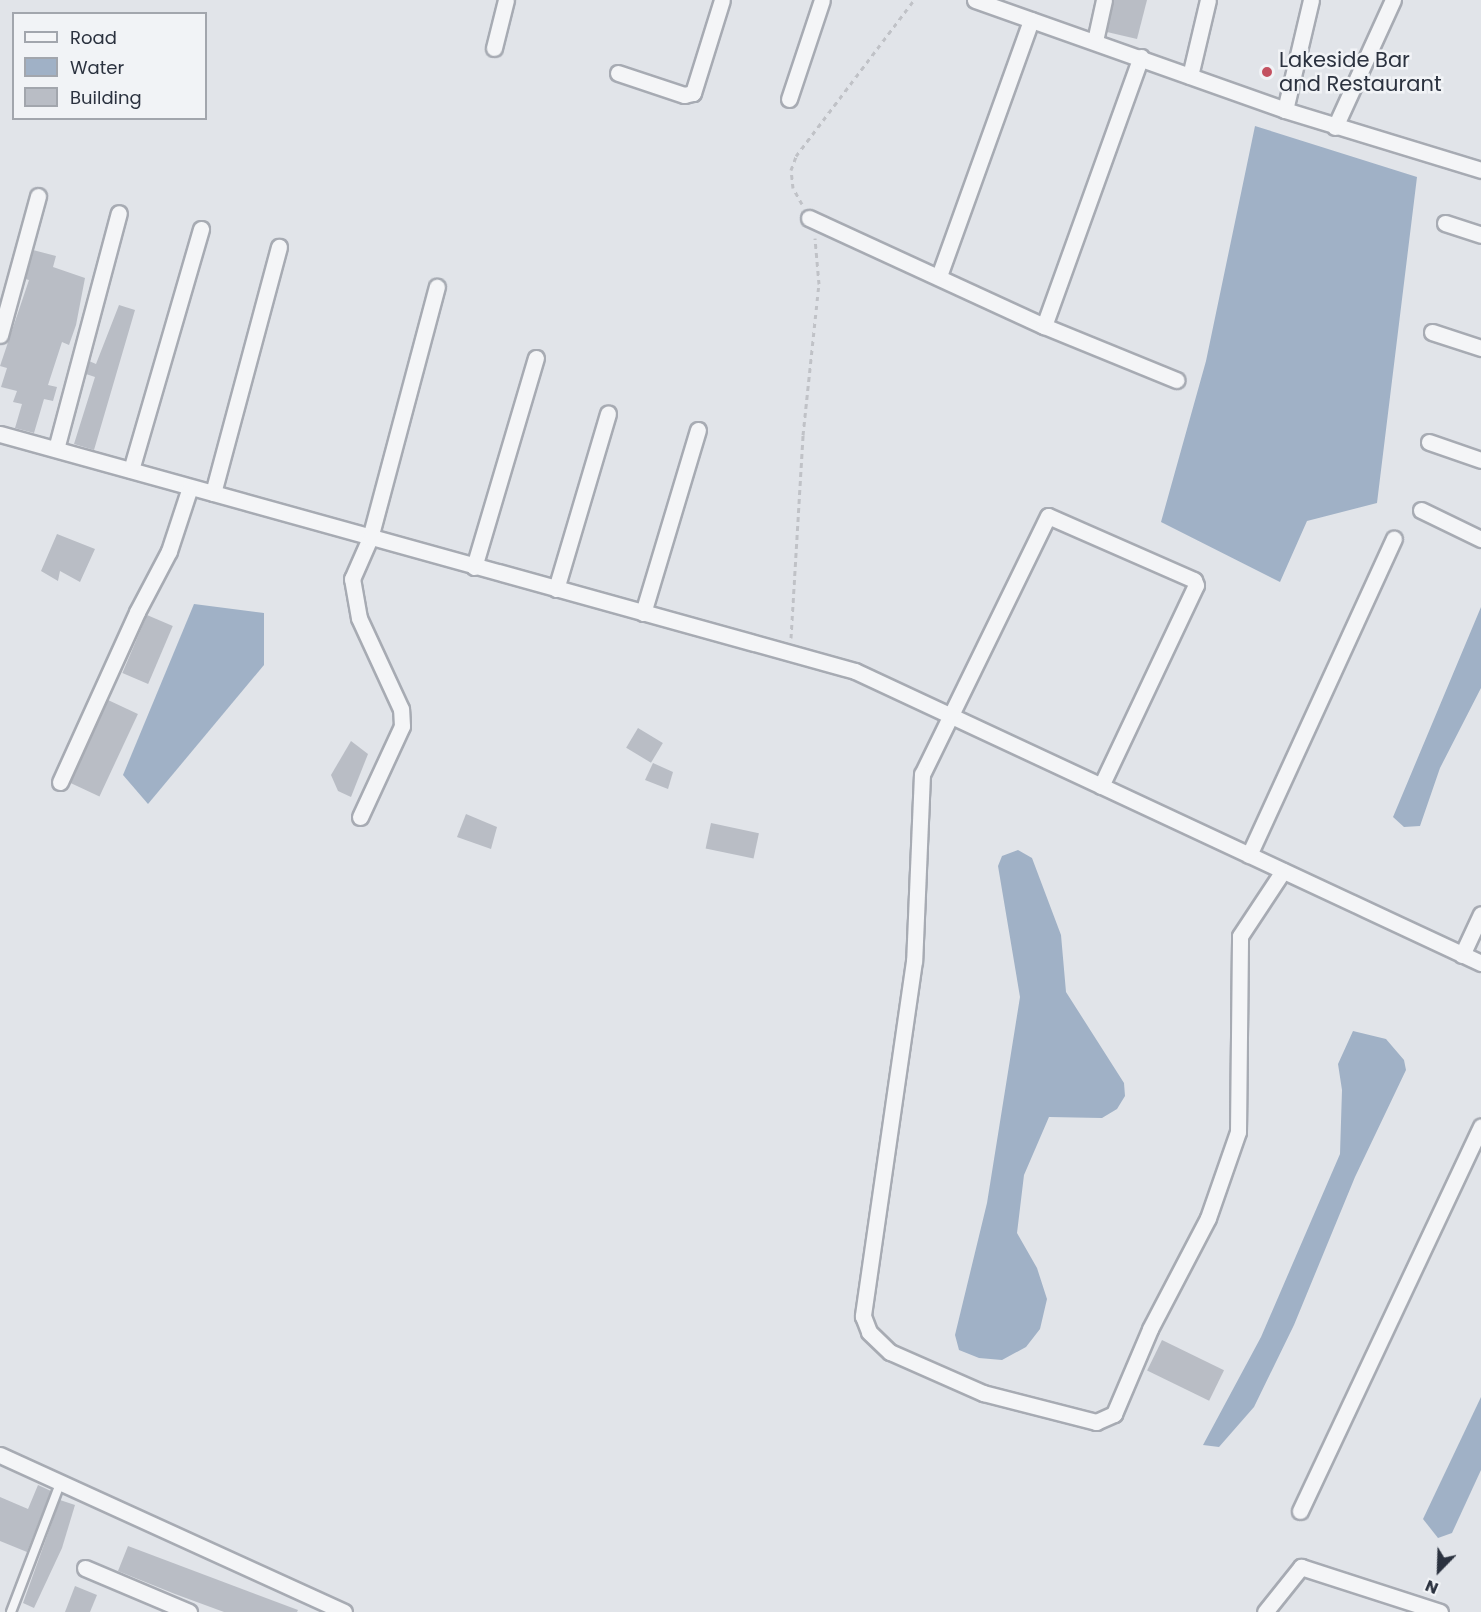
<!DOCTYPE html>
<html>
<head>
<meta charset="utf-8">
<style>
	body { margin:0 }
	#map { position:relative; width:1481px; height:1612px; overflow:hidden; background:#e1e4e9; font-family:Poppins,sans-serif }
	div>[style] { position:absolute }
	[style*='--x'] { left:calc(var(--x)*1px); top:calc(var(--y)*1px); width:calc(var(--w)*1px); rotate:calc(var(--a)*1deg) }
	.water>* { inset:0; background:#a0b1c6 }
	.building>* { inset:0; background:#b9bdc5; transform-origin:0 0 }
	.path>* { height:3px; margin-top:-1.5px; transform-origin:0; background:repeating-linear-gradient(90deg,#c0c2c7 0 4.5px,transparent 0 9px) }
	.roads { filter:drop-shadow(2px 0 #a7abb3) drop-shadow(-2px 0 #a7abb3) drop-shadow(0 2px #a7abb3) drop-shadow(0 -2px #a7abb3) }
	.service>* { height:8px; margin:-4px; padding:0 4px; transform-origin:4px; border-radius:4px; background:#f4f5f7 }
	.minor>* { height:15px; margin:-7.5px; padding:0 7.5px; transform-origin:7.5px; border-radius:7.5px; background:#f4f5f7 }
	.dots>* { width:16px; height:16px; translate:-50% -50%; box-sizing:border-box; border:3px solid #f1f3f6; border-radius:50% }
	span { translate:-50% -50%; white-space:nowrap; text-align:center; line-height:1.15; -webkit-text-stroke:5px #f1f3f6; paint-order:stroke }
	.poi-label { font-size:21px; color:#2b323f }
	.left { translate:0 -50%; text-align:left }
	.legend { position:absolute; left:12px; top:12px; width:195px; height:108px; box-sizing:border-box; background:#f1f3f6; border:2px solid #a2a6ad; margin:0; padding:8px 10px; list-style:none; font-size:18px; color:#2b323f }
	.legend li { display:flex; align-items:center; gap:12px; height:30px }
	.legend b { width:30px; border:2px solid #a2a6ad }
	.north { position:absolute; left:1409px; top:1540px; width:60px; height:60px; -webkit-text-stroke:4px #f1f3f6; paint-order:stroke; rotate:203deg; font-size:16px; font-weight:700; line-height:24px; text-align:center; color:#2b323f }
	.north::after { content:''; display:block; margin:auto; width:21px; height:27px; background:#2b323f; clip-path:polygon(50% 0,100% 100%,50% 72%,0 100%) }
</style>
</head>
<body>
<div id="map">
	<div class="water">
		<i style="clip-path:polygon(1255px 126px,1417px 177px,1377px 503px,1307px 521px,1280px 582px,1161px 522px,1206px 361px)"></i>
		<i style="clip-path:polygon(194px 604px,264px 613px,264px 665px,148px 804px,123px 775px)"></i>
		<i style="clip-path:polygon(1481px 607px,1481px 688px,1440px 768px,1420px 826px,1404px 827px,1393px 817px)"></i>
		<i style="clip-path:polygon(1018px 850px,1032px 858px,1061px 935px,1066px 992px,1124px 1083px,1125px 1096px,1117px 1109px,1102px 1118px,1049px 1117px,1024px 1175px,1017px 1233px,1037px 1268px,1047px 1299px,1040px 1329px,1026px 1347px,1002px 1360px,979px 1358px,959px 1350px,955px 1335px,987px 1203px,1020px 997px,998px 866px,1002px 856px)"></i>
		<i style="clip-path:polygon(1353px 1031px,1386px 1039px,1404px 1060px,1406px 1070px,1355px 1177px,1294px 1325px,1254px 1407px,1219px 1447px,1203px 1445px,1261px 1337px,1340px 1154px,1342px 1090px,1338px 1064px)"></i>
		<i style="clip-path:polygon(1481px 1397px,1481px 1470px,1452px 1533px,1438px 1538px,1423px 1519px)"></i>
	</div>
	<div class="building">
		<i style="clip-path:polygon(1114px 0,1147px 0,1137px 39px,1107px 32px)"></i>
		<i style="clip-path:polygon(33px 250px,56px 256px,53px 267px,85px 278px,76px 325px,69px 345px,62px 342px,48px 385px,57px 387px,53px 401px,44px 399px,34px 433px,15px 428px,22px 404px,13px 402px,17px 391px,1px 387px,7px 368px,0 366px,29px 280px,25px 279px)"></i>
		<i style="clip-path:polygon(119px 305px,135px 310px,94px 450px,74px 444px,95px 377px,86px 374px,89px 361px,96px 364px)"></i>
		<i style="clip-path:polygon(57px 534px,95px 549px,80px 582px,60px 571px,58px 581px,41px 571px)"></i>
		<i style="left:147px;top:615px;width:28px;height:63px;rotate:23deg"></i>
		<i style="left:108px;top:700px;width:33px;height:91px;rotate:25deg"></i>
		<i style="left:638px;top:728px;width:29px;height:23px;rotate:31deg"></i>
		<i style="clip-path:polygon(351px 741px,368px 754px,351px 797px,338px 791px,331px 775px)"></i>
		<i style="clip-path:polygon(653px 763px,673px 772px,668px 789px,645px 780px)"></i>
		<i style="clip-path:polygon(466px 814px,497px 827px,491px 849px,457px 837px)"></i>
		<i style="left:711px;top:823px;width:49px;height:26px;rotate:12deg"></i>
		<i style="left:1162px;top:1340px;width:69px;height:34px;rotate:26deg"></i>
		<i style="clip-path:polygon(38px 1485px,51px 1491px,27px 1552px,0 1541px,0 1497px,28px 1509px)"></i>
		<i style="clip-path:polygon(60px 1500px,75px 1505px,62px 1548px,34px 1608px,23px 1603px)"></i>
		<i style="clip-path:polygon(128px 1546px,298px 1610px,297px 1612px,224px 1612px,175px 1594px,118px 1571px)"></i>
		<i style="clip-path:polygon(75px 1586px,97px 1595px,90px 1612px,65px 1612px)"></i>
	</div>
	<div class="path">
		<i style="--x:802;--y:204;--w:18;--a:-119"></i>
		<i style="--x:793;--y:188;--w:18;--a:-96"></i>
		<i style="--x:791;--y:170;--w:15;--a:-70"></i>
		<i style="--x:796;--y:156;--w:196;--a:-52.9"></i>
		<i style="--x:791;--y:638;--w:203;--a:-86.6"></i>
		<i style="--x:803;--y:435;--w:152;--a:-84"></i>
		<i style="--x:819;--y:284;--w:46;--a:-95"></i>
	</div>
	<div class="roads">
		<div class="service">
			<i style="--x:11;--y:1612;--w:140;--a:-69.1"></i>
		</div>
		<div class="minor">
			<i style="--x:975;--y:0;--w:329;--a:19.5"></i>
			<i style="--x:1285;--y:110;--w:205;--a:17"></i>
			<i style="--x:1095;--y:41;--w:42;--a:-77.6"></i>
			<i style="--x:494;--y:48;--w:49;--a:-76"></i>
			<i style="--x:618;--y:73;--w:70;--a:18.4"></i>
			<i style="--x:684;--y:95;--w:9;--a:-13"></i>
			<i style="--x:693;--y:93;--w:97;--a:-72.7"></i>
			<i style="--x:1190;--y:76;--w:78;--a:-76.7"></i>
			<i style="--x:789;--y:99;--w:104;--a:-71.6"></i>
			<i style="--x:1285;--y:110;--w:113;--a:-76.7"></i>
			<i style="--x:1335;--y:127;--w:140;--a:-65.5"></i>
			<i style="--x:809;--y:218;--w:259;--a:24.7"></i>
			<i style="--x:1044;--y:326;--w:143;--a:22.2"></i>
			<i style="--x:1445;--y:223;--w:38;--a:18"></i>
			<i style="--x:939;--y:276;--w:272;--a:-70.2"></i>
			<i style="--x:1044;--y:326;--w:286;--a:-70.2"></i>
			<i style="--x:1432;--y:332;--w:52;--a:18.1"></i>
			<i style="--x:0;--y:335;--w:144;--a:-74.7"></i>
			<i style="--x:0;--y:434;--w:887;--a:15.49"></i>
			<i style="--x:855;--y:671;--w:691;--a:25.01"></i>
			<i style="--x:1429;--y:442;--w:55;--a:19.1"></i>
			<i style="--x:56;--y:449;--w:244;--a:-75.1"></i>
			<i style="--x:131;--y:470;--w:251;--a:-73.8"></i>
			<i style="--x:213;--y:493;--w:255;--a:-75"></i>
			<i style="--x:1421;--y:510;--w:67;--a:25.8"></i>
			<i style="--x:474;--y:567;--w:218;--a:-73.5"></i>
			<i style="--x:556;--y:589;--w:183;--a:-73.5"></i>
			<i style="--x:643;--y:613;--w:191;--a:-73.3"></i>
			<i style="--x:60;--y:782;--w:187;--a:-65.6"></i>
			<i style="--x:137;--y:612;--w:69;--a:-62.3"></i>
			<i style="--x:169;--y:551;--w:67;--a:-71.8"></i>
			<i style="--x:1101;--y:786;--w:222;--a:-64.7"></i>
			<i style="--x:1196;--y:585;--w:5;--a:-112"></i>
			<i style="--x:1194;--y:580;--w:159;--a:-156.3"></i>
			<i style="--x:1048;--y:516;--w:287;--a:116"></i>
			<i style="--x:922;--y:774;--w:187;--a:92.4"></i>
			<i style="--x:914;--y:961;--w:359;--a:98.2"></i>
			<i style="--x:863;--y:1316;--w:17;--a:69"></i>
			<i style="--x:869;--y:1332;--w:29;--a:44"></i>
			<i style="--x:890;--y:1352;--w:102;--a:23.8"></i>
			<i style="--x:983;--y:1393;--w:117;--a:14.4"></i>
			<i style="--x:1096;--y:1422;--w:20;--a:-24"></i>
			<i style="--x:1114;--y:1414;--w:92;--a:-67"></i>
			<i style="--x:1150;--y:1329;--w:125;--a:-62.4"></i>
			<i style="--x:1208;--y:1218;--w:91;--a:-70.8"></i>
			<i style="--x:1238;--y:1132;--w:196;--a:-89.4"></i>
			<i style="--x:1240;--y:936;--w:78;--a:-56.5"></i>
			<i style="--x:360;--y:817;--w:100;--a:-65.2"></i>
			<i style="--x:402;--y:726;--w:17;--a:-93"></i>
			<i style="--x:401;--y:709;--w:100;--a:-114.8"></i>
			<i style="--x:359;--y:618;--w:40;--a:-100"></i>
			<i style="--x:352;--y:579;--w:45;--a:-66.3"></i>
			<i style="--x:370;--y:538;--w:260;--a:-75.1"></i>
			<i style="--x:1249;--y:855;--w:348;--a:-65.4"></i>
			<i style="--x:1462;--y:955;--w:45;--a:-65.1"></i>
			<i style="--x:0;--y:1455;--w:378;--a:24.5"></i>
			<i style="--x:1300;--y:1511;--w:425;--a:-64.8"></i>
			<i style="--x:85;--y:1568;--w:113;--a:22.9"></i>
			<i style="--x:1265;--y:1612;--w:58;--a:-51.3"></i>
			<i style="--x:1301;--y:1567;--w:146;--a:17.9"></i>
		</div>
	</div>
	<div class="dots">
		<i style="left:1267px;top:72px;background:#c35160"></i>
	</div>
	<div class="poi-label">
		<span class="left" style="left:1279px;top:72px">Lakeside Bar<br>and Restaurant</span>
	</div>
	<ul class="legend">
	<li><b style="height:8px;background:#f4f5f7"></b>Road</li>
	<li><b style="height:16px;background:#a0b1c6"></b>Water</li>
	<li><b style="height:16px;background:#b9bdc5"></b>Building</li>
	</ul>
	<div class="north">N</div>
</div>
</body>
</html>
